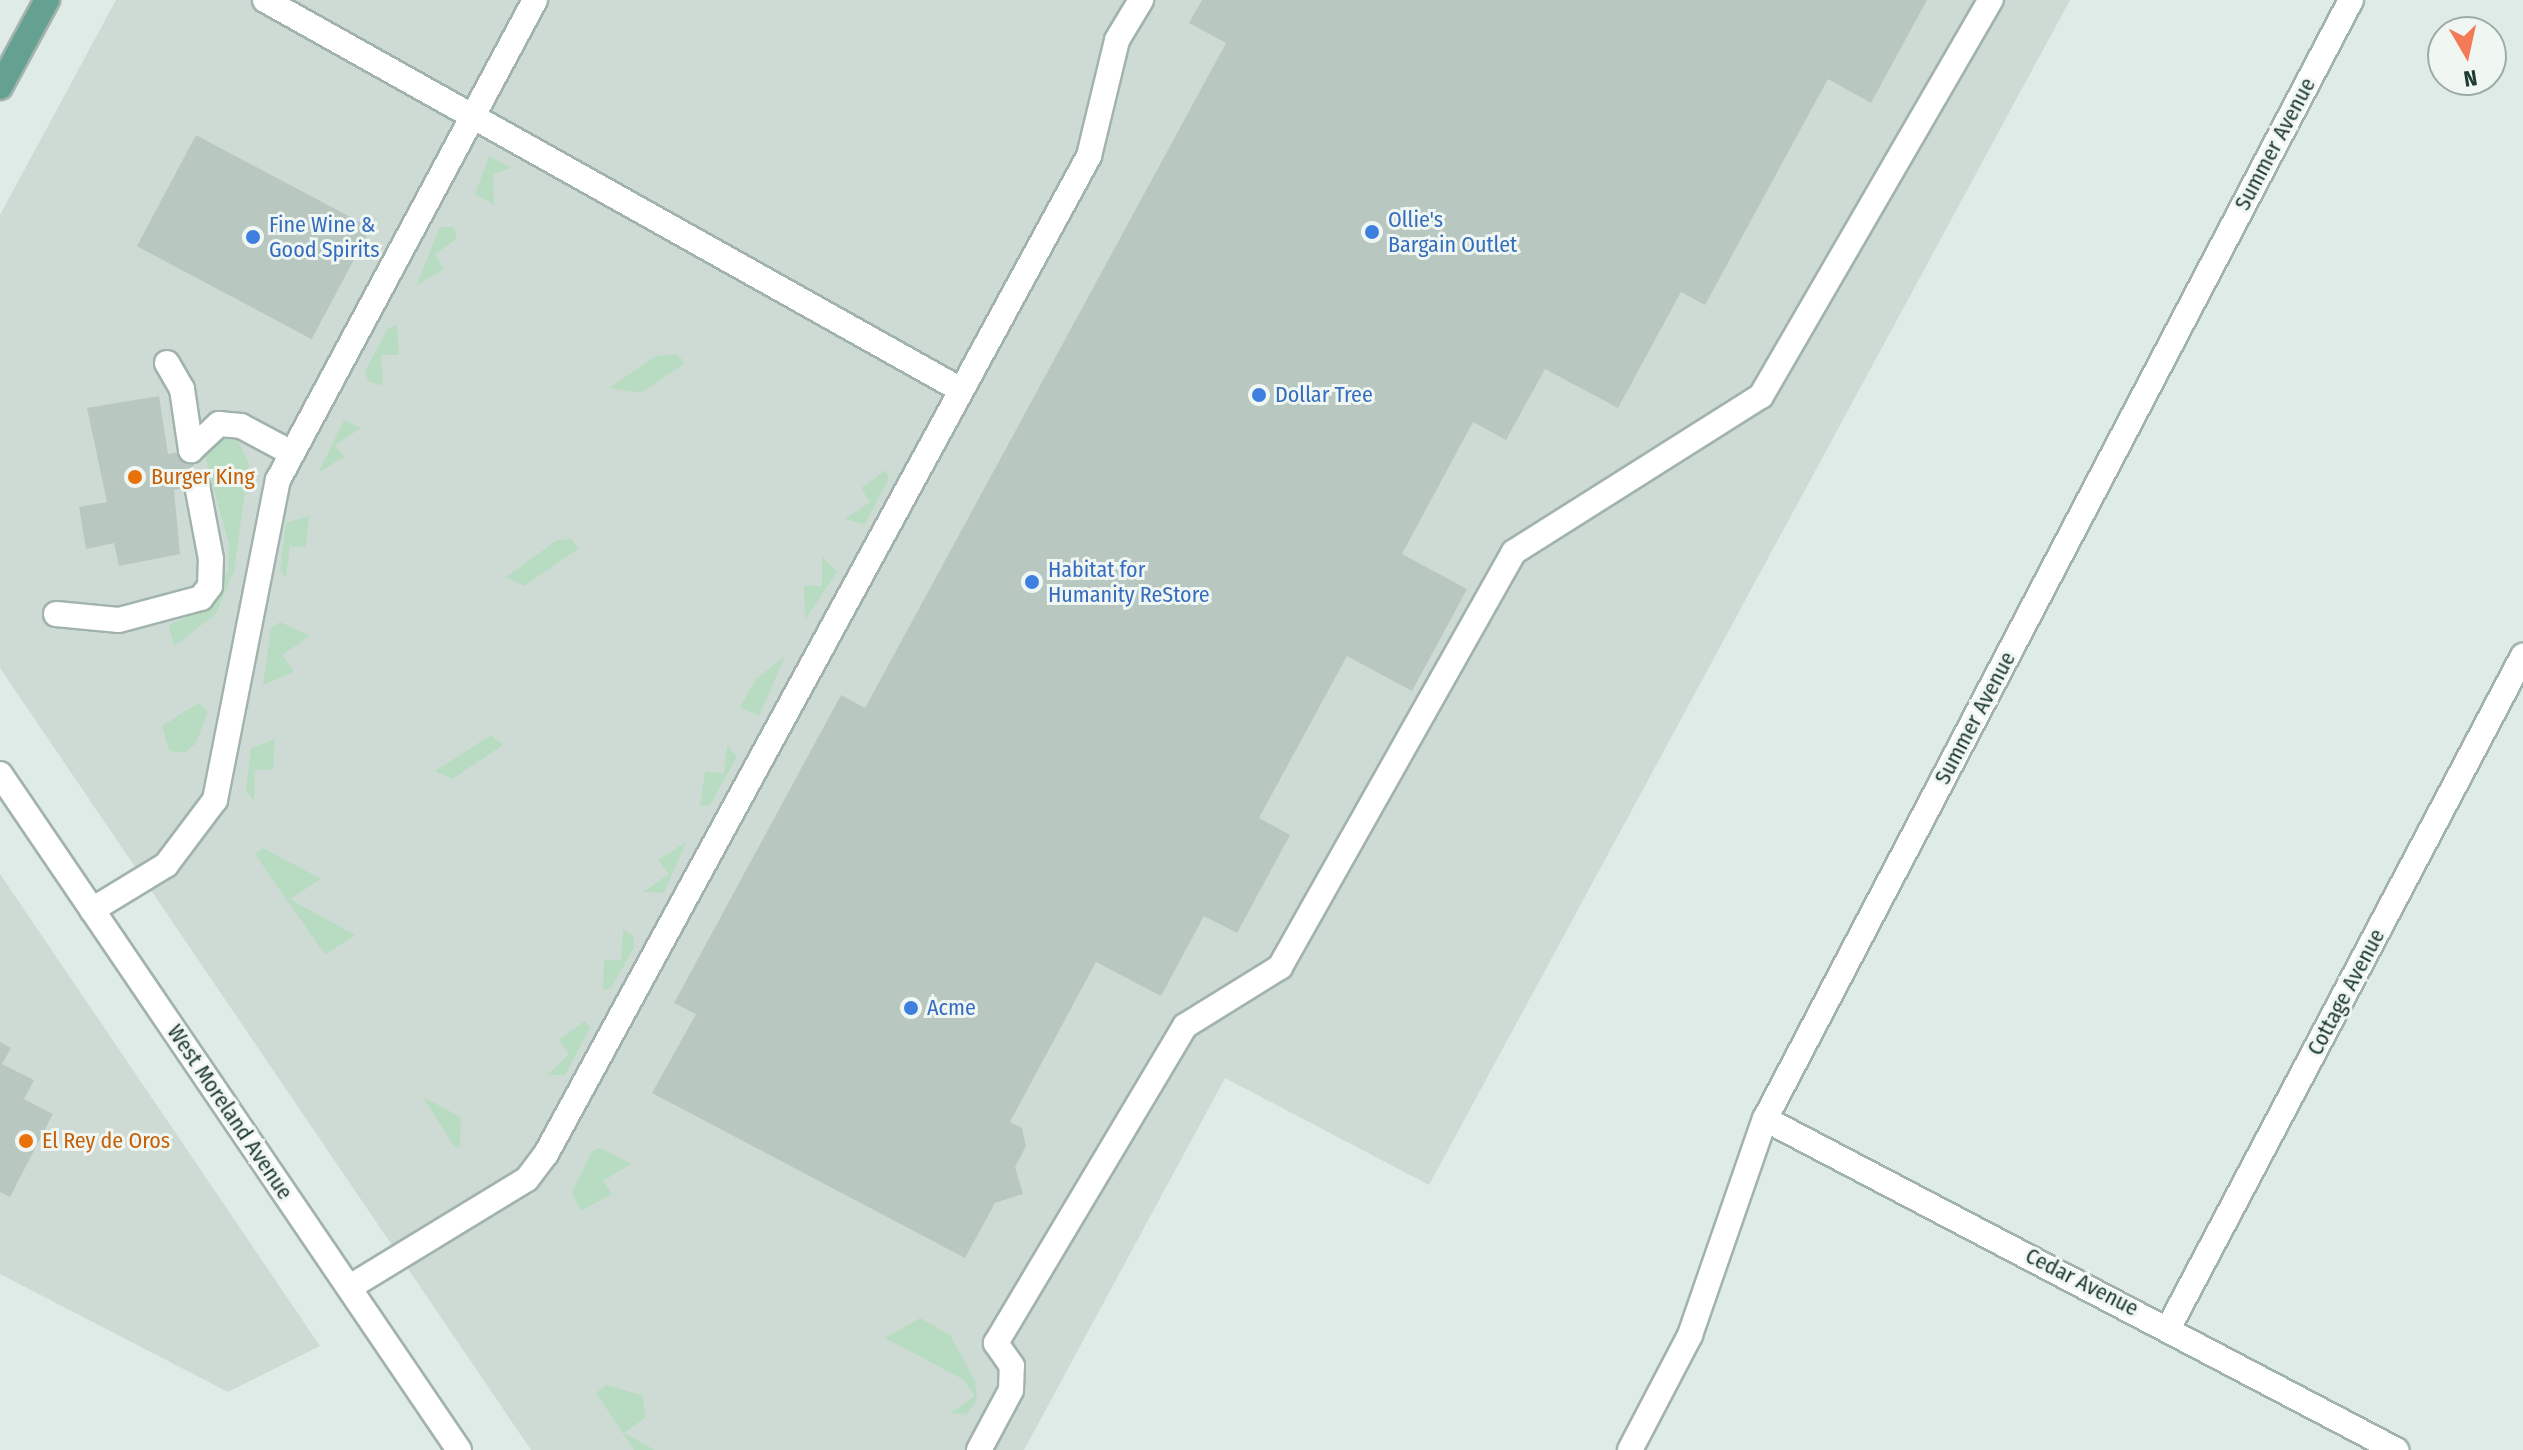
<!DOCTYPE html>
<html>
<head>
<meta charset="utf-8">
<style>
	body { margin:0 }
	#map { position:relative; width:2523px; height:1450px; overflow:hidden; background:#dfebe6; font-family:"Fira Sans Condensed",sans-serif }
	div>[style] { position:absolute }
	[style*='--x'] { left:calc(var(--x)*1px); top:calc(var(--y)*1px); width:calc(var(--w)*1px); rotate:calc(var(--a)*1deg) }
	.built>* { inset:0; background:#cedbd4 }
	.green>* { inset:0; background:#b8dcc1 }
	.building>* { inset:0; background:#b8c8c1; transform-origin:0 0 }
	.roads { filter:drop-shadow(2px 0 #a2b3ad) drop-shadow(-2px 0 #a2b3ad) drop-shadow(0 2px #a2b3ad) drop-shadow(0 -2px #a2b3ad) }
	.minor>* { height:24px; margin:-12px; padding:0 12px; transform-origin:12px; border-radius:12px; background:#fff }
	.major>* { height:24px; margin:-12px; padding:0 12px; transform-origin:12px; border-radius:12px; background:#64a190 }
	.dots>* { width:22px; height:22px; translate:-50% -50%; box-sizing:border-box; border:4px solid #f0f7f3; border-radius:50% }
	span { translate:-50% -50%; white-space:nowrap; text-align:center; line-height:1.15; -webkit-text-stroke:6px #f0f7f3; paint-order:stroke }
	.street-label { font-size:22px; color:#203b33 }
	.shop-label { font-size:22px; color:#366cbe }
	.left { translate:0 -50%; text-align:left }
	.food-label { font-size:22px; color:#c56008 }
	.north { position:absolute; left:2427px; top:16px; width:80px; height:80px; box-sizing:border-box; background:#f0f7f3; border:2px solid #9daca6; border-radius:50%; rotate:171deg; font-size:22px; font-weight:700; line-height:32px; text-align:center; color:#203b33 }
	.north::after { content:''; display:block; margin:auto; width:28px; height:36px; background:#f37a56; clip-path:polygon(50% 0,100% 100%,50% 72%,0 100%) }
</style>
</head>
<body>
<div id="map">
	<div class="built">
		<i style="clip-path:polygon(116px 0,2070px 0,1429px 1185px,1225px 1078px,1024px 1450px,531px 1450px,0 668px,0 215px)"></i>
		<i style="clip-path:polygon(0 874px,320px 1346px,228px 1392px,0 1274px)"></i>
	</div>
	<div class="green">
		<i style="clip-path:polygon(489px 156px,511px 168px,493px 174px,494px 205px,475px 194px)"></i>
		<i style="clip-path:polygon(440px 227px,454px 227px,457px 239px,435px 254px,444px 269px,416px 286px)"></i>
		<i style="clip-path:polygon(397px 325px,399px 355px,381px 355px,383px 386px,368px 381px,365px 372px,387px 329px)"></i>
		<i style="clip-path:polygon(677px 354px,685px 363px,641px 393px,609px 388px,656px 356px)"></i>
		<i style="clip-path:polygon(344px 420px,361px 428px,335px 445px,344px 457px,318px 473px)"></i>
		<i style="clip-path:polygon(222px 437px,236px 438px,249px 463px,234px 571px,216px 614px,174px 646px,169px 625px,207px 608px,228px 570px,229px 545px,205px 456px)"></i>
		<i style="clip-path:polygon(886px 470px,889px 478px,865px 524px,845px 519px,870px 502px,861px 488px)"></i>
		<i style="clip-path:polygon(309px 516px,306px 547px,290px 546px,286px 579px,280px 570px,286px 523px)"></i>
		<i style="clip-path:polygon(571px 539px,579px 548px,524px 586px,506px 577px,557px 540px)"></i>
		<i style="clip-path:polygon(822px 556px,837px 572px,805px 620px,804px 586px,822px 586px)"></i>
		<i style="clip-path:polygon(280px 622px,310px 636px,282px 655px,294px 672px,263px 685px,271px 628px)"></i>
		<i style="clip-path:polygon(785px 656px,759px 716px,740px 707px,756px 679px)"></i>
		<i style="clip-path:polygon(198px 703px,208px 711px,196px 743px,185px 753px,169px 751px,162px 726px)"></i>
		<i style="clip-path:polygon(491px 735px,503px 745px,452px 779px,435px 771px)"></i>
		<i style="clip-path:polygon(275px 739px,273px 769px,255px 770px,254px 801px,246px 790px,251px 748px)"></i>
		<i style="clip-path:polygon(727px 745px,737px 757px,710px 805px,700px 806px,705px 771px,724px 774px)"></i>
		<i style="clip-path:polygon(686px 842px,664px 893px,643px 892px,669px 874px,658px 860px)"></i>
		<i style="clip-path:polygon(263px 848px,321px 879px,290px 899px,355px 935px,326px 954px,321px 949px,255px 854px)"></i>
		<i style="clip-path:polygon(623px 929px,633px 936px,634px 948px,610px 989px,603px 990px,604px 960px,621px 960px)"></i>
		<i style="clip-path:polygon(585px 1021px,590px 1028px,565px 1075px,547px 1075px,569px 1054px,559px 1040px)"></i>
		<i style="clip-path:polygon(423px 1097px,461px 1117px,460px 1148px,454px 1146px)"></i>
		<i style="clip-path:polygon(600px 1148px,631px 1164px,603px 1181px,612px 1194px,581px 1211px,572px 1193px,592px 1151px)"></i>
		<i style="clip-path:polygon(920px 1318px,950px 1335px,975px 1381px,977px 1400px,967px 1414px,951px 1413px,975px 1396px,964px 1380px,885px 1338px)"></i>
		<i style="clip-path:polygon(606px 1385px,642px 1395px,646px 1417px,624px 1433px,655px 1450px,634px 1450px,596px 1393px)"></i>
	</div>
	<div class="building">
		<i style="clip-path:polygon(1202px 0,1927px 0,1871px 103px,1828px 79px,1705px 305px,1681px 292px,1618px 408px,1545px 369px,1506px 440px,1473px 422px,1402px 554px,1467px 589px,1412px 691px,1347px 656px,1259px 818px,1290px 835px,1237px 933px,1204px 916px,1161px 996px,1096px 962px,1010px 1122px,1022px 1128px,1026px 1146px,1015px 1167px,1023px 1194px,995px 1203px,965px 1258px,652px 1093px,696px 1014px,674px 1003px,841px 695px,865px 708px,1226px 43px,1189px 23px)"></i>
		<i style="left:196px;top:135px;width:198px;height:126px;rotate:28deg"></i>
		<i style="clip-path:polygon(159px 396px,168px 454px,191px 450px,197px 485px,174px 490px,180px 554px,119px 566px,114px 543px,86px 549px,79px 507px,107px 502px,87px 408px)"></i>
		<i style="clip-path:polygon(0 1042px,11px 1048px,2px 1064px,34px 1080px,24px 1099px,53px 1114px,10px 1197px,0 1192px)"></i>
	</div>
	<div class="roads">
		<div class="minor">
			<i style="--x:265;--y:0;--w:798;--a:29.26"></i>
			<i style="--x:167;--y:363;--w:30;--a:60"></i>
			<i style="--x:182;--y:389;--w:62;--a:81.6"></i>
			<i style="--x:191;--y:450;--w:38;--a:-43"></i>
			<i style="--x:219;--y:424;--w:22;--a:5"></i>
			<i style="--x:241;--y:426;--w:55;--a:28"></i>
			<i style="--x:56;--y:614;--w:63;--a:5.4"></i>
			<i style="--x:119;--y:620;--w:85;--a:-15"></i>
			<i style="--x:201;--y:598;--w:15;--a:-53"></i>
			<i style="--x:210;--y:586;--w:27;--a:-88"></i>
			<i style="--x:211;--y:559;--w:75;--a:-100.7"></i>
			<i style="--x:0;--y:774;--w:817;--a:55.82"></i>
			<i style="--x:92;--y:910;--w:87;--a:-31.3"></i>
			<i style="--x:166;--y:865;--w:81;--a:-53"></i>
			<i style="--x:215;--y:800;--w:326;--a:-78.9"></i>
			<i style="--x:278;--y:480;--w:544;--a:-61.83"></i>
			<i style="--x:1765;--y:1119;--w:713;--a:27.68"></i>
			<i style="--x:350;--y:1287;--w:207;--a:-31.4"></i>
			<i style="--x:527;--y:1179;--w:31;--a:-53"></i>
			<i style="--x:546;--y:1154;--w:1136;--a:-61.45"></i>
			<i style="--x:1089;--y:156;--w:119;--a:-76.4"></i>
			<i style="--x:1117;--y:40;--w:47;--a:-59"></i>
			<i style="--x:2169;--y:1327;--w:759;--a:-62.19"></i>
			<i style="--x:979;--y:1450;--w:68;--a:-61.9"></i>
			<i style="--x:1011;--y:1390;--w:24;--a:-88"></i>
			<i style="--x:1012;--y:1366;--w:28;--a:-125"></i>
			<i style="--x:996;--y:1343;--w:369;--a:-59.2"></i>
			<i style="--x:1185;--y:1026;--w:112;--a:-31.8"></i>
			<i style="--x:1280;--y:967;--w:476;--a:-60.6"></i>
			<i style="--x:1514;--y:552;--w:292;--a:-32.3"></i>
			<i style="--x:1761;--y:396;--w:458;--a:-59.9"></i>
			<i style="--x:1630;--y:1450;--w:130;--a:-62.4"></i>
			<i style="--x:1690;--y:1335;--w:229;--a:-70.9"></i>
			<i style="--x:1765;--y:1119;--w:1263;--a:-62.36"></i>
		</div>
		<div class="major">
			<i style="--x:0;--y:87;--w:99;--a:-61.6"></i>
		</div>
	</div>
	<div class="dots">
		<i style="left:1372px;top:232px;background:#3f7fe0"></i>
		<i style="left:253px;top:237px;background:#3f7fe0"></i>
		<i style="left:1259px;top:395px;background:#3f7fe0"></i>
		<i style="left:135px;top:477px;background:#e8710a"></i>
		<i style="left:1032px;top:582px;background:#3f7fe0"></i>
		<i style="left:911px;top:1008px;background:#3f7fe0"></i>
		<i style="left:26px;top:1141px;background:#e8710a"></i>
	</div>
	<div class="street-label">
		<span style="left:2275px;top:144px;rotate:-62deg">Summer Avenue</span>
		<span style="left:1975px;top:718px;rotate:-62deg">Summer Avenue</span>
		<span style="left:2346px;top:992px;rotate:-62deg">Cottage Avenue</span>
		<span style="left:230px;top:1112px;rotate:56deg">West Moreland Avenue</span>
		<span style="left:2082px;top:1282px;rotate:27deg">Cedar Avenue</span>
	</div>
	<div class="shop-label">
		<span class="left" style="left:1388px;top:232px">Ollie's<br>Bargain Outlet</span>
		<span class="left" style="left:269px;top:237px">Fine Wine &amp;<br>Good Spirits</span>
		<span class="left" style="left:1275px;top:395px">Dollar Tree</span>
		<span class="left" style="left:1048px;top:582px">Habitat for<br>Humanity ReStore</span>
		<span class="left" style="left:927px;top:1008px">Acme</span>
	</div>
	<div class="food-label">
		<span class="left" style="left:151px;top:477px">Burger King</span>
		<span class="left" style="left:42px;top:1141px">El Rey de Oros</span>
	</div>
	<div class="north">N</div>
</div>
</body>
</html>
